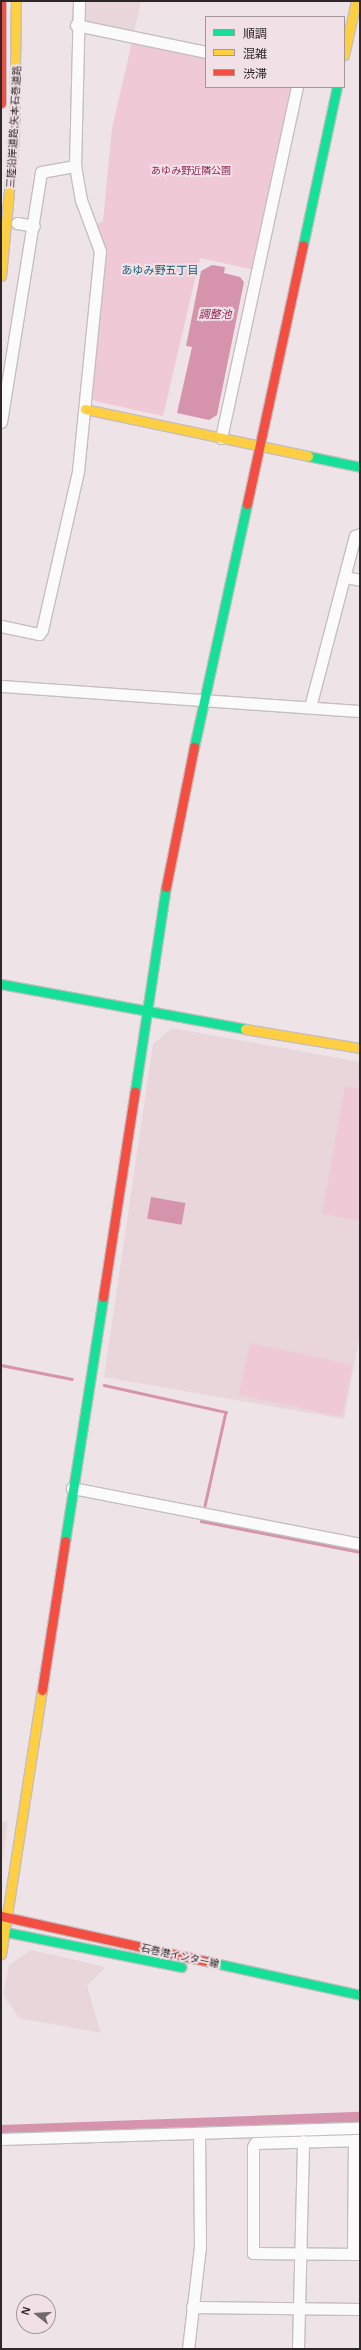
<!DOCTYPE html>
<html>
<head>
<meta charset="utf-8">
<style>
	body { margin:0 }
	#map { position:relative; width:361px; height:2350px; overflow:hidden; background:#eee4e7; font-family:Helvetica,"Noto Sans JP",sans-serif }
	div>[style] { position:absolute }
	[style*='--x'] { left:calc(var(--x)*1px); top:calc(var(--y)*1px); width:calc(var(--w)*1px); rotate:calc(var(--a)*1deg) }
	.built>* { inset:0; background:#e8d6db }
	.green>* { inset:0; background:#f0c9d6; transform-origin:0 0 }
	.water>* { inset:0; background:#d694ac; transform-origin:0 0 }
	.stream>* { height:2.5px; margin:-1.25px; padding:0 1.25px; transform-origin:1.25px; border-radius:1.25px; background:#d694ac }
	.river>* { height:16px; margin:-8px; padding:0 8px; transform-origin:8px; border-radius:8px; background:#d694ac }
	.roads { filter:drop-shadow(1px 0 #c5bec0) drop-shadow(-1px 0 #c5bec0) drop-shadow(0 1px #c5bec0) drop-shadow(0 -1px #c5bec0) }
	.street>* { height:11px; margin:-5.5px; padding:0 5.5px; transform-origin:5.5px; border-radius:5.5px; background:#fcfbfb }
	.fast>* { height:9px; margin:-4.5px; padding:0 4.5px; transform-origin:4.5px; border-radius:4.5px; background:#16e098 }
	.slow>* { height:9px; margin:-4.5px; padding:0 4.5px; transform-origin:4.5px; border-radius:4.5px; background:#ffcf43 }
	.jam>* { height:9px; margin:-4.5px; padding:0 4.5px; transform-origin:4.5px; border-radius:4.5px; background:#f24e42 }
	span { translate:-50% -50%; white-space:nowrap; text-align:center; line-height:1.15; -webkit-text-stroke:4px #f1e1e6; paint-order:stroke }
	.street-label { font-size:10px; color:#2d2729 }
	.park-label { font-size:10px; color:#902656 }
	.neighbourhood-label { font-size:11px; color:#145c77 }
	.water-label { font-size:11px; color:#912757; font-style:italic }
	.frame { position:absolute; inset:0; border:2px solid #2d2729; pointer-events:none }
	.legend { position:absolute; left:205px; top:16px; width:140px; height:72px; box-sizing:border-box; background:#f1e1e6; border:1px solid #a3979a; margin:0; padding:5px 7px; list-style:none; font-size:12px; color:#2d2729 }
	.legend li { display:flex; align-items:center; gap:8px; height:20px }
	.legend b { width:20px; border:1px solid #a3979a }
	.north { position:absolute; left:16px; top:2294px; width:40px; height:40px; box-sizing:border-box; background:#f1e1e6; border:1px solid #a3979a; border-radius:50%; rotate:287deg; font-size:11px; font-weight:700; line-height:16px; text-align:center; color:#2d2729 }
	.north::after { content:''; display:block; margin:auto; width:14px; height:18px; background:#71696c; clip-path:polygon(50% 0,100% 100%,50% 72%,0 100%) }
</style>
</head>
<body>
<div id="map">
	<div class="built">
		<i style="clip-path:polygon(85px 1px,141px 1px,134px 32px,87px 22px)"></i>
		<i style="clip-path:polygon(172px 1028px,360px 1062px,360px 1333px,344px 1419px,104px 1377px,153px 1044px)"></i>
		<i style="clip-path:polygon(1px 1821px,8px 1822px,1px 1867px)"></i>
		<i style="clip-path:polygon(31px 1950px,106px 1967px,87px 1986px,101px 2033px,19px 2018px,3px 1994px,9px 1965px)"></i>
	</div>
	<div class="green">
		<i style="clip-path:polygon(132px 42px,206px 56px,206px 87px,294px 87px,255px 270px,200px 258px,163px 416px,95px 401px,90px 396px,107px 252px,97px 224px,103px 221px,112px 128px)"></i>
		<i style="clip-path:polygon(345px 1086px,360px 1089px,360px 1221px,322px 1214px)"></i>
		<i style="left:250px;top:1343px;width:105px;height:53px;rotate:12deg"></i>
	</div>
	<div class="water">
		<i style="clip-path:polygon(212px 265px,225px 267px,224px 273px,240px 277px,244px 282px,217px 415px,209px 420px,177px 413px,192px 347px,186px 346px,201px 271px)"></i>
		<i style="left:151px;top:1197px;width:35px;height:22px;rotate:10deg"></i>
	</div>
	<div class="stream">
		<i style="--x:1;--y:1365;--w:72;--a:11.2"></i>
		<i style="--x:104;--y:1385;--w:125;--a:12.5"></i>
		<i style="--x:226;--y:1412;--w:96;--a:102.6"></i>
		<i style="--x:201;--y:1521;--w:162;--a:11"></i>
	</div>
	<div class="river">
		<i style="--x:1;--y:2133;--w:359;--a:-2.1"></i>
	</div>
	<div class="roads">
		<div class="street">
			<i style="--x:76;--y:25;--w:133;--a:11.7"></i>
			<i style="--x:17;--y:223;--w:17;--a:10"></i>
			<i style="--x:1;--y:422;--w:253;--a:-80.9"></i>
			<i style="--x:41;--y:172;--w:35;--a:-10"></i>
			<i style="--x:221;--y:438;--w:359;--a:-77.8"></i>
			<i style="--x:345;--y:577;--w:15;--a:11"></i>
			<i style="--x:1;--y:626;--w:39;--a:12"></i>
			<i style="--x:39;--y:634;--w:5;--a:-53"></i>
			<i style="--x:42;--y:630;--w:163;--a:-77.2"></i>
			<i style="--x:78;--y:471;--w:221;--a:-84.3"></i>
			<i style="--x:100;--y:251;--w:54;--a:-110.4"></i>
			<i style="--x:81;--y:200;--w:35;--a:-100"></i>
			<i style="--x:75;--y:166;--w:165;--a:-88.6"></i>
			<i style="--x:1;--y:686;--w:360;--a:4"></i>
			<i style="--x:310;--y:707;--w:177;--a:-75.3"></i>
			<i style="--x:355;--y:536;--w:5;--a:-22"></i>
			<i style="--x:72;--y:1488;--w:293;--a:11"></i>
			<i style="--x:1;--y:2139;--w:359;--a:-1.8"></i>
			<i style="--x:360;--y:2140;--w:105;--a:178.4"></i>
			<i style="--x:255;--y:2143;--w:4;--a:117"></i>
			<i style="--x:253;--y:2147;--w:106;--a:90"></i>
			<i style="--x:253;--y:2253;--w:107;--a:0.5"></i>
			<i style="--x:353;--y:2254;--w:114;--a:-89.5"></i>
			<i style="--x:192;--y:2307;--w:168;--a:0.7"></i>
			<i style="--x:188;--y:2349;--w:103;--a:-83.3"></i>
			<i style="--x:200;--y:2247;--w:114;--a:-90.5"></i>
			<i style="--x:298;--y:2349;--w:208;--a:-88.6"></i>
		</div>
		<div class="fast">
			<i style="--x:303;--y:245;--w:162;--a:-77.9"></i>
			<i style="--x:308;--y:456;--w:53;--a:11.9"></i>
			<i style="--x:194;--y:747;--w:249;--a:-77.7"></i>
			<i style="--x:1;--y:984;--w:248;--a:10.4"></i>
			<i style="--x:135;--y:1091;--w:206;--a:-81.4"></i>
			<i style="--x:65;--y:1541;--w:247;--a:-81.1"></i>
			<i style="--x:1;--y:1931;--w:184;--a:11.3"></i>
			<i style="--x:206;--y:1961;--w:158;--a:12.4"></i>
		</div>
		<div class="slow">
			<i style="--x:344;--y:55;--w:55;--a:-77.5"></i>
			<i style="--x:1;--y:276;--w:139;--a:-84.6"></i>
			<i style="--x:14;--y:138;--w:137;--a:-89.2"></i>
			<i style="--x:85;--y:409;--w:228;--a:11.9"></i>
			<i style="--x:245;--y:1029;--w:117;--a:9.4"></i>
			<i style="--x:1;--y:1954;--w:267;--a:-81.2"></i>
		</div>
		<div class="jam">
			<i style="--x:1;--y:1;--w:102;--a:90"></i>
			<i style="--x:247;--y:504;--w:265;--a:-77.8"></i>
			<i style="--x:166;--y:887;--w:143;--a:-78.7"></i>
			<i style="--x:103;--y:1297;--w:208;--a:-81.2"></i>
			<i style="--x:42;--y:1690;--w:151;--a:-81.2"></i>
			<i style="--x:1;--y:1916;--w:210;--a:12.4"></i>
		</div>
	</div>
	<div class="street-label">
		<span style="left:14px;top:127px;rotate:-87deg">三陸沿岸道路;矢本石巻道路</span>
		<span style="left:180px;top:1956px;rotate:12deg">石巻港インター線</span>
	</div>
	<div class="park-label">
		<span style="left:191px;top:171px">あゆみ野近隣公園</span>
	</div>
	<div class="neighbourhood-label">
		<span style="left:160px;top:270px">あゆみ野五丁目</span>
	</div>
	<div class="water-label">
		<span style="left:215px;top:314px">調整池</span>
	</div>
	<div class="frame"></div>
	<ul class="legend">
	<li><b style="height:5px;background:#16e098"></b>順調</li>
	<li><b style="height:5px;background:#ffcf43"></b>混雑</li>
	<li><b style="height:5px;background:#f24e42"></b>渋滞</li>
	</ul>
	<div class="north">N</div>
</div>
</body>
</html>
